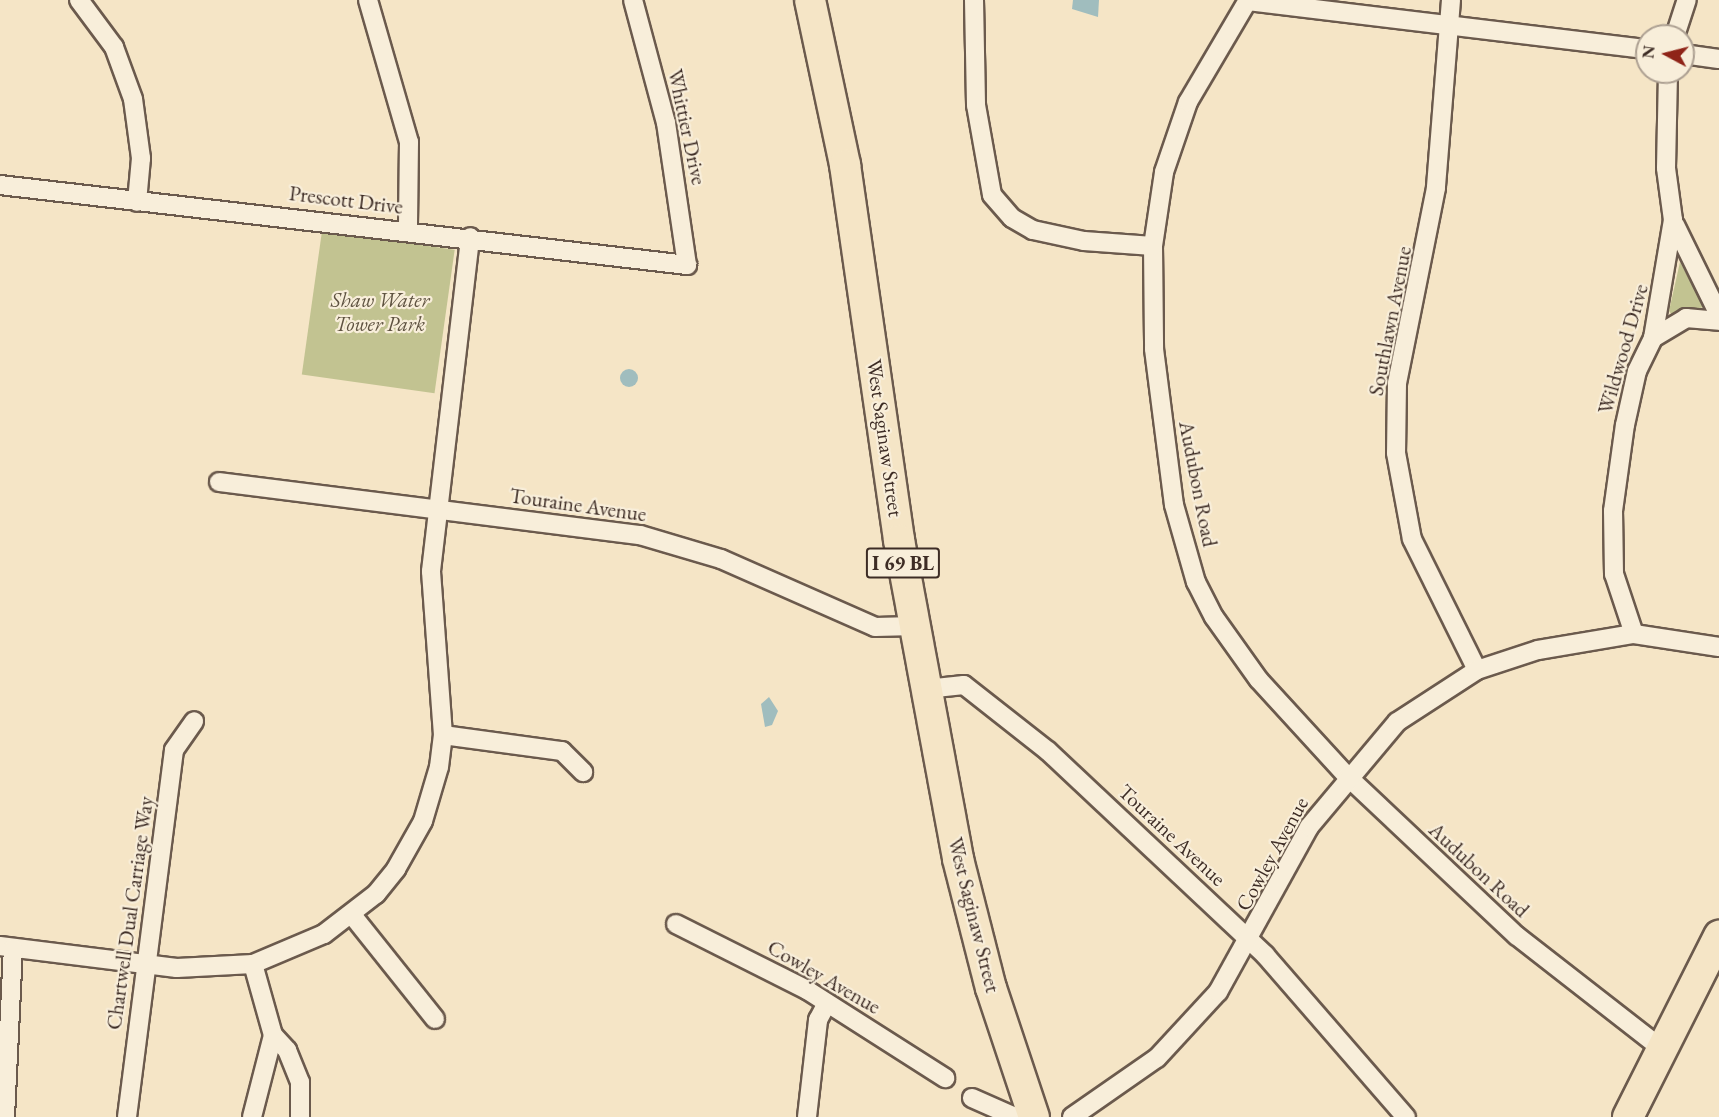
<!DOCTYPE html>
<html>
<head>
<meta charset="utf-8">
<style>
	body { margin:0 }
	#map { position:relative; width:1719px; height:1117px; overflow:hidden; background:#f5e5c6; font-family:"EB Garamond",serif }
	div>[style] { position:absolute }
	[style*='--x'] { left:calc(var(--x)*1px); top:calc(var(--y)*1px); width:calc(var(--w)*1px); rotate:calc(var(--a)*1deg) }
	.green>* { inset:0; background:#c2c391; transform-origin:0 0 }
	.water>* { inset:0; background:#a0bdbe }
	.round { border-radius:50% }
	.roads { filter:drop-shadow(2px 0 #6b5a4d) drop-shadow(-2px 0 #6b5a4d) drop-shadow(0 2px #6b5a4d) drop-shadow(0 -2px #6b5a4d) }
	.street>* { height:18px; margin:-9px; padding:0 9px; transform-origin:9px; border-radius:9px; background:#f8eeda }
	.primary>* { height:30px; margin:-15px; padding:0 15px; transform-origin:15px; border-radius:15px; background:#f5e5c6 }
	span { translate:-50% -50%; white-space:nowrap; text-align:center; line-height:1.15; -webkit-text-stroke:4.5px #f8eeda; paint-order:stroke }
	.shield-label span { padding:2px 4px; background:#f8eeda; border:2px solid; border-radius:4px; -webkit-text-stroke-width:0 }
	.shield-label { font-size:20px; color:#3d2c25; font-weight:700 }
	.street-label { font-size:21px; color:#3d2c25 }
	.park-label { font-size:21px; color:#5e5240; font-style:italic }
	.north { position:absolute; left:1635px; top:24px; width:60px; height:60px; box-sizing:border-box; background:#f8eeda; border:2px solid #ada092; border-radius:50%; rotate:277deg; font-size:16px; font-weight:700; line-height:24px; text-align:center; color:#3d2c25 }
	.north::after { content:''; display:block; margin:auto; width:21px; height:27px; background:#8f2418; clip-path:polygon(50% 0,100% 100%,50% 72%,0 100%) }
</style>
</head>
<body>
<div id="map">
	<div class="green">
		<i style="left:322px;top:231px;width:134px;height:145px;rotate:8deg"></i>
		<i style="clip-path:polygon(1680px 262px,1704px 307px,1672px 315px,1669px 311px)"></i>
	</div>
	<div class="water">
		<i style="clip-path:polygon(1073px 0,1099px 0,1098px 17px,1072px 9px)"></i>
		<i class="round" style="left:620px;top:369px;width:18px;height:18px"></i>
		<i style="clip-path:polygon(769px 697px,778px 711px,772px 725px,765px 727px,761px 704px)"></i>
	</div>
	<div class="roads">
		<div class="street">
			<i style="--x:79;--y:0;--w:59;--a:53.3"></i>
			<i style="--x:114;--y:47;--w:55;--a:69.9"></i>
			<i style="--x:133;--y:99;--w:60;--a:82.3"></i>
			<i style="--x:141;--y:158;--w:44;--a:95.2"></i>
			<i style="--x:368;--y:0;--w:148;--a:73.9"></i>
			<i style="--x:409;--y:142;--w:88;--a:90.7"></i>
			<i style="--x:974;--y:0;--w:105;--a:88.9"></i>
			<i style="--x:976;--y:105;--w:91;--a:79.9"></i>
			<i style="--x:992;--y:195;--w:30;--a:49"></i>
			<i style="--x:1012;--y:218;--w:24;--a:30"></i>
			<i style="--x:1033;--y:230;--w:52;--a:12.2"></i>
			<i style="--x:1084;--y:241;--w:69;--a:4.1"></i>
			<i style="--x:1153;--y:246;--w:103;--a:89.4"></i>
			<i style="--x:1154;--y:349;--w:157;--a:82.7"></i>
			<i style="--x:1174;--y:505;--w:80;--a:74.1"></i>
			<i style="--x:1196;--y:582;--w:39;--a:63"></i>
			<i style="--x:1214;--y:617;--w:77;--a:54.5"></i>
			<i style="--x:1259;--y:680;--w:130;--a:47.5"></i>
			<i style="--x:1347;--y:776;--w:233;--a:43.3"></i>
			<i style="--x:1517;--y:936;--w:184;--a:37.9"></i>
			<i style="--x:1451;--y:0;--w:189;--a:94.6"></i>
			<i style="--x:1436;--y:188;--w:199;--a:101.3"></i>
			<i style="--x:1397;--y:383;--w:70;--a:90.8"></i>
			<i style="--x:1396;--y:453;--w:87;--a:79.5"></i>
			<i style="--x:1412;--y:539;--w:146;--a:63.6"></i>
			<i style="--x:1248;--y:1;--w:402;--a:6.9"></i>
			<i style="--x:1675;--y:36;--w:38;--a:-72"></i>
			<i style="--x:1683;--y:54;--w:36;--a:8"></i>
			<i style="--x:0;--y:185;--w:692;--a:6.64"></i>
			<i style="--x:687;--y:265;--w:144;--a:-98.4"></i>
			<i style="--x:666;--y:123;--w:127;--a:-105"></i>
			<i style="--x:1675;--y:225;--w:100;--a:63.9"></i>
			<i style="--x:1153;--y:246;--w:75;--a:-81.5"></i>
			<i style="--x:1164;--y:172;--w:74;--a:-71.1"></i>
			<i style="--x:1188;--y:102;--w:118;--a:-59.5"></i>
			<i style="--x:1653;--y:338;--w:39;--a:-31"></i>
			<i style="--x:1686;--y:318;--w:33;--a:5"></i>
			<i style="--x:219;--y:482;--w:424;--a:7.2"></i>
			<i style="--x:640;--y:535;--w:84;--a:16.5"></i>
			<i style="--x:721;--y:559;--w:168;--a:23.8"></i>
			<i style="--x:875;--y:627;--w:40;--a:-1.4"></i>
			<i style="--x:1634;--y:634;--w:63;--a:-108.4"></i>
			<i style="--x:1614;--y:574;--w:63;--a:-90.9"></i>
			<i style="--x:1613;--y:511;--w:87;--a:-82.1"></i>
			<i style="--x:1625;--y:425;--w:55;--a:-77.5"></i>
			<i style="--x:1637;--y:371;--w:37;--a:-64"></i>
			<i style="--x:1653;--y:338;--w:120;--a:-80.4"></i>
			<i style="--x:1673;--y:220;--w:52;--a:-97.7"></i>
			<i style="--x:1666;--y:168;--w:96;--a:-88.8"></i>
			<i style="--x:926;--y:689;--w:38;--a:-6"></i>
			<i style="--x:964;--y:685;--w:107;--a:38.2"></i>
			<i style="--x:1048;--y:751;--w:298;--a:43.2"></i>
			<i style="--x:1265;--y:955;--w:215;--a:49"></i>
			<i style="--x:443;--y:735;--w:120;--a:7.7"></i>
			<i style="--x:562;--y:751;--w:30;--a:45"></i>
			<i style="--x:352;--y:915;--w:133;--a:51.4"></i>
			<i style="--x:676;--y:924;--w:147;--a:26.7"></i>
			<i style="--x:807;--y:990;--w:164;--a:32.5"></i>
			<i style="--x:0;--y:946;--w:178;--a:7.1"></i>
			<i style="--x:177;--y:968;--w:76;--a:-3"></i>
			<i style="--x:253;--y:964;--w:77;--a:-22.9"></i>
			<i style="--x:324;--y:934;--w:66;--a:-37.6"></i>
			<i style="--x:376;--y:894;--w:32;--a:-51"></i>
			<i style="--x:396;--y:869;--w:55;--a:-60.6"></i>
			<i style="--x:423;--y:821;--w:56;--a:-73.5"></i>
			<i style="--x:439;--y:767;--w:32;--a:-83"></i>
			<i style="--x:443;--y:735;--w:164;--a:-94.2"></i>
			<i style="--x:431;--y:571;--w:336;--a:-83.3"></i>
			<i style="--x:253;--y:964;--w:74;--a:74.3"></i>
			<i style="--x:273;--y:1035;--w:21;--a:47"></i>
			<i style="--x:287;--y:1050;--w:35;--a:68"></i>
			<i style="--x:300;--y:1082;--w:35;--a:90"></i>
			<i style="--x:972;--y:1098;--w:47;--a:23.8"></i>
			<i style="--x:5;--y:1117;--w:169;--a:-87.3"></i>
			<i style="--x:127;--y:1117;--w:370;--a:-82.7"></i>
			<i style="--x:174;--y:750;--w:35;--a:-55"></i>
			<i style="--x:252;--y:1117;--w:85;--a:-75.6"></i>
			<i style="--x:807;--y:1117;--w:98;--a:-83.5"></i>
			<i style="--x:818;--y:1020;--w:19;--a:-62"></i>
			<i style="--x:1072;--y:1117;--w:103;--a:-34.8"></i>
			<i style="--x:1157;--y:1058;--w:90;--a:-47.3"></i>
			<i style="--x:1218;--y:992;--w:188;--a:-61.1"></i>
			<i style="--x:1309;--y:827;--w:137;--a:-50"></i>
			<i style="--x:1397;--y:722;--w:95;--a:-33"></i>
			<i style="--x:1477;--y:670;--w:64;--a:-18.2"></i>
			<i style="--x:1538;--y:650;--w:97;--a:-9.5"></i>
			<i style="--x:1634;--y:634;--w:86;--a:8.7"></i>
		</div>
		<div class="primary">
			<i style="--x:810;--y:0;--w:169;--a:78"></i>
			<i style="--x:845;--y:165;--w:379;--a:81.8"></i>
			<i style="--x:899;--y:540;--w:324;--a:79.5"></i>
			<i style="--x:958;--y:859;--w:133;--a:75.7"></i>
			<i style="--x:991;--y:988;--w:136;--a:71.6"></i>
			<i style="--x:1628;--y:1117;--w:203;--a:-63.3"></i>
		</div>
	</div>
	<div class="shield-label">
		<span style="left:903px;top:563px">I 69 BL</span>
	</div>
	<div class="street-label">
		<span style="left:687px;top:127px;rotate:78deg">Whittier Drive</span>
		<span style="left:346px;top:200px;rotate:7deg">Prescott Drive</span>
		<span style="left:1390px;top:321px;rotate:-79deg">Southlawn Avenue</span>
		<span style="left:1623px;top:349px;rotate:-74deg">Wildwood Drive</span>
		<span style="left:885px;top:438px;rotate:82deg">West Saginaw Street</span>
		<span style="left:1198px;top:484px;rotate:79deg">Audubon Road</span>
		<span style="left:578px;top:505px;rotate:8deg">Touraine Avenue</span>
		<span style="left:1172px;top:835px;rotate:43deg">Touraine Avenue</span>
		<span style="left:1272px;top:854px;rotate:-61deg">Cowley Avenue</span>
		<span style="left:1479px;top:870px;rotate:43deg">Audubon Road</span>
		<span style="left:130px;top:913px;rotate:-82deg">Chartwell Dual Carriage Way</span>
		<span style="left:974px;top:915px;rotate:76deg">West Saginaw Street</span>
		<span style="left:824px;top:977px;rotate:30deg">Cowley Avenue</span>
	</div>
	<div class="park-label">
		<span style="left:380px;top:312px">Shaw Water<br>Tower Park</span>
	</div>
	<div class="north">N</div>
</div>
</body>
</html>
